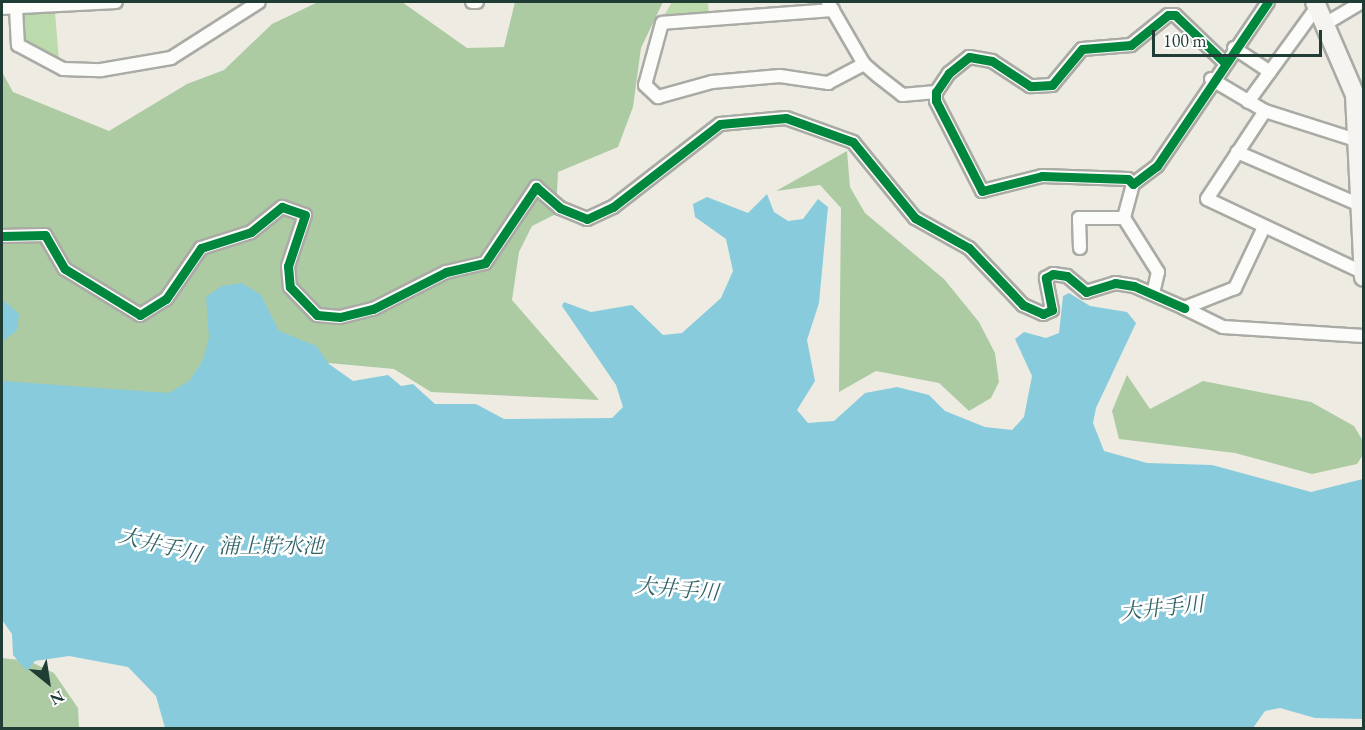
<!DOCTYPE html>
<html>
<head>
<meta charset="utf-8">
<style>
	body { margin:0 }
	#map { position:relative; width:1365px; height:730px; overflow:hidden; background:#eeece2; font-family:"EB Garamond","Noto Serif JP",serif }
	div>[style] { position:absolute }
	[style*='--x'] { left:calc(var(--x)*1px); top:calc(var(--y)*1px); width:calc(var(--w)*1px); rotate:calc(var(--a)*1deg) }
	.green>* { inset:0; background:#bcdbad }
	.forest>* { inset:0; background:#accba3 }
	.water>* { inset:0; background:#88cbdc }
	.roads { filter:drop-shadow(2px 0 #a9aba4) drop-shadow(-2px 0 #a9aba4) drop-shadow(0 2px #a9aba4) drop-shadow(0 -2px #a9aba4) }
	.street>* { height:12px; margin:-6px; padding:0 6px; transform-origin:6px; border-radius:6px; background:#fcfcfb }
	.secondary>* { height:18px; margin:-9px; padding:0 9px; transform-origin:9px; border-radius:9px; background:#f6f4f0 }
	.cycleway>* { height:9px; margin:-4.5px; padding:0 4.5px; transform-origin:4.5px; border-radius:4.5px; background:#00873e }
	span { translate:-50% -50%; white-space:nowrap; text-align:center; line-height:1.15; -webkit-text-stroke:5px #fff; paint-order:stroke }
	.water-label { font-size:21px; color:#316366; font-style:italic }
	.frame { position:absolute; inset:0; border:3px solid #1f3d34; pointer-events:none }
	.north { position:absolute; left:18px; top:652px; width:60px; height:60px; -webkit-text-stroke:4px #fff; paint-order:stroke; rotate:150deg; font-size:16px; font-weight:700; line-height:24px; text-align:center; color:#1f3d34 }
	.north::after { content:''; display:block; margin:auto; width:21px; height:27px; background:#1f3d34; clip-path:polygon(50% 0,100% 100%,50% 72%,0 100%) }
	.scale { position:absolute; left:1152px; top:30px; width:170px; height:27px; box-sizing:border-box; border:3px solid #1f3d34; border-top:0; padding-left:8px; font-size:18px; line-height:21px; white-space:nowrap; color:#1f3d34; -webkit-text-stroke:4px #fff; paint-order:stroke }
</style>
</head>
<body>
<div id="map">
	<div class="green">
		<i style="clip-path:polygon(672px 2px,708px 2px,709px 15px,665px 14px)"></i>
		<i style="clip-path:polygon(27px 12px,55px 12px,59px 61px,24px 40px,22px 19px)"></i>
	</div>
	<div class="forest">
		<i style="clip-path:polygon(318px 2px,402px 2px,467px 48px,504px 47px,515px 2px,663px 2px,641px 48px,633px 107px,618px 147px,558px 172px,556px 214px,532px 226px,519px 252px,512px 300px,599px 400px,431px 392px,394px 369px,230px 354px,167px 400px,2px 382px,2px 72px,13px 92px,109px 131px,187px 84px,224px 70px,272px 24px)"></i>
		<i style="clip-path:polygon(847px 151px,850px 187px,865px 213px,944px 279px,979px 322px,995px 353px,999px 382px,991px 398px,969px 411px,939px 383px,876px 371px,839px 392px,841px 208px,820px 185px,776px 191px)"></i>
		<i style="clip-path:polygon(1127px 375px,1150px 409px,1203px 381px,1311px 402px,1354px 426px,1363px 441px,1363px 455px,1357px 464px,1312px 474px,1235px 453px,1119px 439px,1112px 411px)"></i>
		<i style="clip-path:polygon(2px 658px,29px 661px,54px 673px,78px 708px,79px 728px,2px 728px)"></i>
	</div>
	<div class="water">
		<i style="clip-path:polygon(767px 194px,774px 212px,788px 221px,803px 219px,818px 199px,828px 207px,819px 303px,807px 340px,815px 381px,797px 410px,808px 423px,834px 421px,865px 393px,897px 387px,929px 395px,945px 411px,985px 427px,1012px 430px,1024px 417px,1032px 376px,1015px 339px,1024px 332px,1046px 338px,1059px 333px,1063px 296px,1069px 293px,1090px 306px,1127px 312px,1136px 323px,1096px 408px,1093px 423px,1104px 451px,1147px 463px,1212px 465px,1311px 492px,1363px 479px,1363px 719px,1315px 718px,1280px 708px,1265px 711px,1253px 728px,165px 728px,156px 696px,128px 667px,69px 656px,35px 661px,27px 671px,13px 655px,12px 634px,2px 620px,2px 381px,169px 393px,189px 381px,202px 362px,209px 338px,206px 297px,222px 286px,242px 283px,261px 295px,279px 331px,316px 346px,329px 364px,353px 381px,388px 375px,401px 386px,413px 384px,435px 404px,476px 404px,504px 419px,612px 418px,623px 407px,616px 385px,562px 306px,564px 302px,591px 312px,632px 305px,663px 335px,682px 333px,721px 298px,733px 271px,726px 239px,695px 217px,693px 204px,707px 197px,748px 213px)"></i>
		<i style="clip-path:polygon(2px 299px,19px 314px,17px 330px,2px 342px)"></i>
	</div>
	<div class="roads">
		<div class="street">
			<i style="--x:472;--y:2;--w:5;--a:0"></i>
			<i style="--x:828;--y:2;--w:72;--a:59.9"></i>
			<i style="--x:864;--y:64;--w:18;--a:41"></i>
			<i style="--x:878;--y:76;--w:31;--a:38"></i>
			<i style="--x:902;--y:95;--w:34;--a:-5"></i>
			<i style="--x:2;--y:8;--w:114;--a:-3"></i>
			<i style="--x:16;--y:8;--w:37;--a:87"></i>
			<i style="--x:18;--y:45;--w:51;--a:28.1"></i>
			<i style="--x:63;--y:69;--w:38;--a:2"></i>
			<i style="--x:101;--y:70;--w:71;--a:-9.7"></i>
			<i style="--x:171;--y:58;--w:104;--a:-32.5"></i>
			<i style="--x:833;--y:10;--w:171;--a:175.7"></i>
			<i style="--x:662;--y:23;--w:64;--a:105.3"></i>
			<i style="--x:645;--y:85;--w:18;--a:43"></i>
			<i style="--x:658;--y:97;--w:56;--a:-15.5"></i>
			<i style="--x:712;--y:82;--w:68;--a:-5"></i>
			<i style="--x:780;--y:76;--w:49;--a:8.3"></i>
			<i style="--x:828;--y:83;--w:41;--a:-27.8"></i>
			<i style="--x:1325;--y:24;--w:43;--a:-30.7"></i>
			<i style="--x:1234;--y:48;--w:43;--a:33.7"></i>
			<i style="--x:1223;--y:61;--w:66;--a:-136.2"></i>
			<i style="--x:1175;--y:15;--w:7;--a:180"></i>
			<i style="--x:1168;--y:15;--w:48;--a:141"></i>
			<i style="--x:1131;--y:45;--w:49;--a:175.3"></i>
			<i style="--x:1082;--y:49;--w:47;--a:129.8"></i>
			<i style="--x:1052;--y:85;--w:22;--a:177"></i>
			<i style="--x:1030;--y:86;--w:45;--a:-146.7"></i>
			<i style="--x:992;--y:61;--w:23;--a:-170"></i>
			<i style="--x:969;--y:57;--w:26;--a:141"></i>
			<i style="--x:949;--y:73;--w:23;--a:124"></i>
			<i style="--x:936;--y:92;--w:9;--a:90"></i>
			<i style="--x:936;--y:101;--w:101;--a:62.9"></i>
			<i style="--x:982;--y:191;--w:62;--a:-14"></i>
			<i style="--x:1042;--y:176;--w:86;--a:2"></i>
			<i style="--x:1128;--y:179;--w:7;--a:45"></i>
			<i style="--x:1133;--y:184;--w:30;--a:-37"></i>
			<i style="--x:1157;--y:166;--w:198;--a:-55.9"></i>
			<i style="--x:1211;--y:79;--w:63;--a:30.7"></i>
			<i style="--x:1265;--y:111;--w:102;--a:17.7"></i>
			<i style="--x:1248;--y:102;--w:117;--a:-54"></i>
			<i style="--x:1265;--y:111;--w:105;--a:123.4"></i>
			<i style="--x:1207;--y:199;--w:171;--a:25.2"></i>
			<i style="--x:1237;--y:152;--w:134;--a:23.3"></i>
			<i style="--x:1133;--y:184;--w:35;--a:105"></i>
			<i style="--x:1124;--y:218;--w:64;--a:57.8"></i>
			<i style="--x:1158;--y:272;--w:22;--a:103"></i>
			<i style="--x:1264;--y:227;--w:68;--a:115.4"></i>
			<i style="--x:1235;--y:288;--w:55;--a:158.6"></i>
			<i style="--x:1184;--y:308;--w:43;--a:26"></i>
			<i style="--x:1223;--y:327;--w:141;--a:3.7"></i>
			<i style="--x:2;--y:236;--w:43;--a:-1.3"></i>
			<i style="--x:45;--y:235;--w:39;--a:60"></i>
			<i style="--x:65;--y:269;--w:88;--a:31.5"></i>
			<i style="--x:140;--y:315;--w:31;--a:-32"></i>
			<i style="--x:166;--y:299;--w:62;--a:-55.5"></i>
			<i style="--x:201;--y:248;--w:52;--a:-17.7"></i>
			<i style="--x:251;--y:232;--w:40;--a:-39"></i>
			<i style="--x:282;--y:207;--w:24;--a:19"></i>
			<i style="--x:305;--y:215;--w:54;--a:108.4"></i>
			<i style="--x:288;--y:266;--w:21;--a:85"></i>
			<i style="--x:290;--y:287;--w:39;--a:46"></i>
			<i style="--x:317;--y:315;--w:23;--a:5"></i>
			<i style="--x:340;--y:317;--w:34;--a:-14"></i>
			<i style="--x:373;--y:309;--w:82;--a:-26.9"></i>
			<i style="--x:446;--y:272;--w:40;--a:-13"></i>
			<i style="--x:485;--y:263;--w:92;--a:-56.1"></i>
			<i style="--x:536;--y:187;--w:32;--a:41"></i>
			<i style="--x:560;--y:208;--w:29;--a:22"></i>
			<i style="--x:587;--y:219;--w:29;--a:-25"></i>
			<i style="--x:613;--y:207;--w:135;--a:-37.8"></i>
			<i style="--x:720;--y:124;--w:66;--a:-5.2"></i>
			<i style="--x:786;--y:118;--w:71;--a:19.7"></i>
			<i style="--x:853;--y:142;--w:98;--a:50.8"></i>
			<i style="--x:915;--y:218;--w:62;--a:29.1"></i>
			<i style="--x:969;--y:248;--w:79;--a:46.5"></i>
			<i style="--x:1023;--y:305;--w:22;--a:24"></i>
			<i style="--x:1043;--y:314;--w:10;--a:-24"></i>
			<i style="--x:1052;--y:310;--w:33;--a:-101"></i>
			<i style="--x:1046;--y:278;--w:8;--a:-30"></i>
			<i style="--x:1053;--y:274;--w:14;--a:8"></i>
			<i style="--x:1067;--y:276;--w:25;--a:40"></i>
			<i style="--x:1086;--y:292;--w:30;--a:-17"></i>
			<i style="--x:1115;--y:283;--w:19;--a:9"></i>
			<i style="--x:1134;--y:286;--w:55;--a:23.7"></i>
			<i style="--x:1080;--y:248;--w:30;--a:-92"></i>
			<i style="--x:1079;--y:218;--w:45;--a:0"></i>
		</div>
		<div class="secondary">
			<i style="--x:1315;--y:2;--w:101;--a:66.7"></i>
			<i style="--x:1355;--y:95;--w:182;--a:87.2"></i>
		</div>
	</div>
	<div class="cycleway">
		<i style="--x:1223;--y:61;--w:66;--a:-136.2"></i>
		<i style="--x:1175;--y:15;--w:7;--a:180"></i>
		<i style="--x:1168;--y:15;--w:48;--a:141"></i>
		<i style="--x:1131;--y:45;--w:49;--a:175.3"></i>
		<i style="--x:1082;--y:49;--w:47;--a:129.8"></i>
		<i style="--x:1052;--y:85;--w:22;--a:177"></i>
		<i style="--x:1030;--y:86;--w:45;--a:-146.7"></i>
		<i style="--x:992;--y:61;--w:23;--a:-170"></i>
		<i style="--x:969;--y:57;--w:26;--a:141"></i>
		<i style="--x:949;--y:73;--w:23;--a:124"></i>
		<i style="--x:936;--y:92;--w:9;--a:90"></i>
		<i style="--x:936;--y:101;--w:101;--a:62.9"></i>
		<i style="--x:982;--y:191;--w:62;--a:-14"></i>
		<i style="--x:1042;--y:176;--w:86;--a:2"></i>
		<i style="--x:1128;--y:179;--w:7;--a:45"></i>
		<i style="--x:1133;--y:184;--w:30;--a:-37"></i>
		<i style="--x:1157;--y:166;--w:198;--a:-55.9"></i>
		<i style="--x:2;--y:236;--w:43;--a:-1.3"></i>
		<i style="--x:45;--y:235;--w:39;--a:60"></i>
		<i style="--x:65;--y:269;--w:88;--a:31.5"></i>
		<i style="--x:140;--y:315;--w:31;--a:-32"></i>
		<i style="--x:166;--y:299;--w:62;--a:-55.5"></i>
		<i style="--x:201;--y:248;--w:52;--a:-17.7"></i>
		<i style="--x:251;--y:232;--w:40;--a:-39"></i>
		<i style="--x:282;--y:207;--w:24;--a:19"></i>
		<i style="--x:305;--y:215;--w:54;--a:108.4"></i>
		<i style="--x:288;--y:266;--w:21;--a:85"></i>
		<i style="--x:290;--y:287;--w:39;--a:46"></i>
		<i style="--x:317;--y:315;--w:23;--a:5"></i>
		<i style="--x:340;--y:317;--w:34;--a:-14"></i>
		<i style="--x:373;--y:309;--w:82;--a:-26.9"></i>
		<i style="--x:446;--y:272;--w:40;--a:-13"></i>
		<i style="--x:485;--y:263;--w:92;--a:-56.1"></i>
		<i style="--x:536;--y:187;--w:32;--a:41"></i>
		<i style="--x:560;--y:208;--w:29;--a:22"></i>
		<i style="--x:587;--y:219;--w:29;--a:-25"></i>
		<i style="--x:613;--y:207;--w:135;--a:-37.8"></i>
		<i style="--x:720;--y:124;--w:66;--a:-5.2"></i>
		<i style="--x:786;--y:118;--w:71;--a:19.7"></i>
		<i style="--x:853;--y:142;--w:98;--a:50.8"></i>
		<i style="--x:915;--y:218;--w:62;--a:29.1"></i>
		<i style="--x:969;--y:248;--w:79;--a:46.5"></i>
		<i style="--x:1023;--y:305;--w:22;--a:24"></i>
		<i style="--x:1043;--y:314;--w:10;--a:-24"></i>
		<i style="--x:1052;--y:310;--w:33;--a:-101"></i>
		<i style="--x:1046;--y:278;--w:8;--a:-30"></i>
		<i style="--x:1053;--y:274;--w:14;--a:8"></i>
		<i style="--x:1067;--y:276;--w:25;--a:40"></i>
		<i style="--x:1086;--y:292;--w:30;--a:-17"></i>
		<i style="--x:1115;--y:283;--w:19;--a:9"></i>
		<i style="--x:1134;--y:286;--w:55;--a:23.7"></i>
	</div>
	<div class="water-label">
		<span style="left:160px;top:545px;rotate:14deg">大井手川</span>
		<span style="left:271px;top:546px">浦上貯水池</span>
		<span style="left:677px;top:589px;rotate:5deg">大井手川</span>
		<span style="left:1162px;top:608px;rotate:-6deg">大井手川</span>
	</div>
	<div class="frame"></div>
	<div class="north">N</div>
	<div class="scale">100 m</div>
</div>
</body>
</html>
